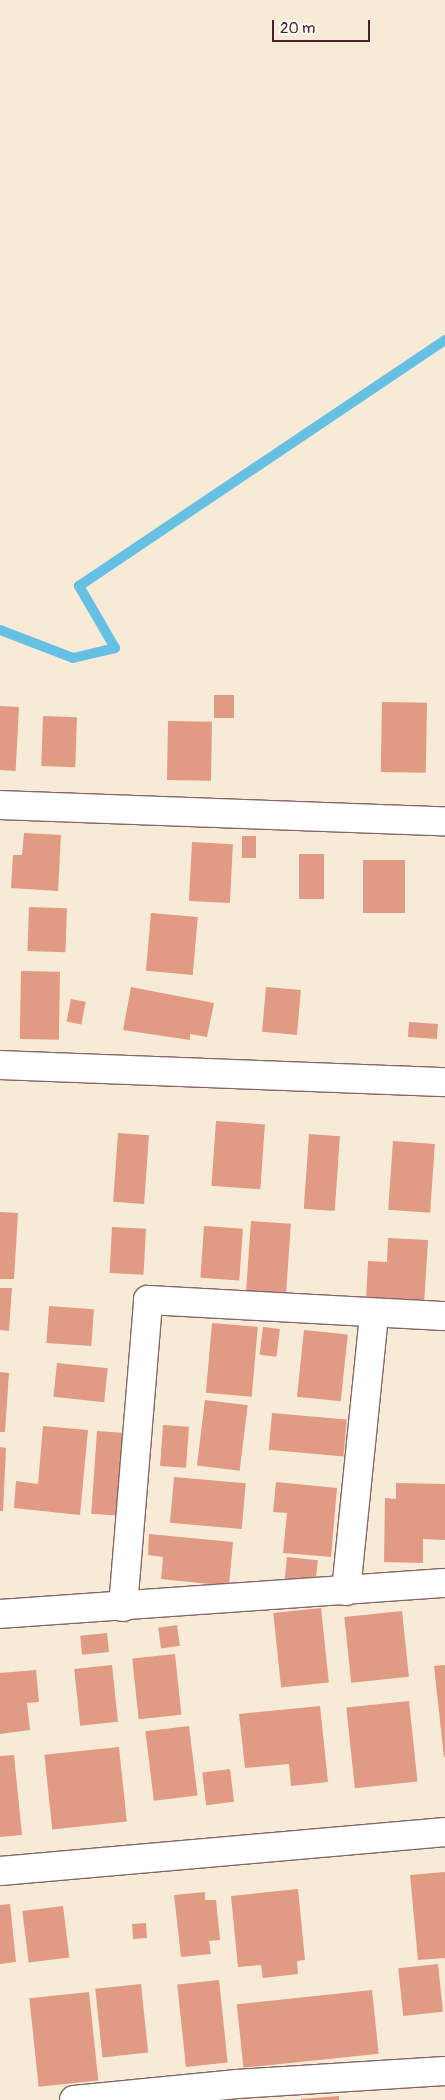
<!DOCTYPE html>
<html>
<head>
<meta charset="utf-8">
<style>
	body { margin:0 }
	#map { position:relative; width:445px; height:2100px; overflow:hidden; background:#f7ead7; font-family:Pangolin,sans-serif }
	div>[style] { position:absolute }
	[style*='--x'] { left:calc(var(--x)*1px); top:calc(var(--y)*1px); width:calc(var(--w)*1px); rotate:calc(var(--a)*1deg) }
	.stream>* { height:10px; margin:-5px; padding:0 5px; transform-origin:5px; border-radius:5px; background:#65c0e3 }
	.building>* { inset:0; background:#e19b84; transform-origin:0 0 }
	.roads { filter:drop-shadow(1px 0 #876667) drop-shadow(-1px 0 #876667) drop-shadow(0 1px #876667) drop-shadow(0 -1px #876667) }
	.minor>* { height:28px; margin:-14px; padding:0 14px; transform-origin:14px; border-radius:14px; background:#fff }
	.tertiary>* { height:28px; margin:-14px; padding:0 14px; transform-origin:14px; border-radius:14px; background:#fff }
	span { translate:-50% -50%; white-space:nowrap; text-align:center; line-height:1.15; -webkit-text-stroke:5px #fdfcf7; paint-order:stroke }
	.scale { position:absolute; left:272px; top:20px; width:98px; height:22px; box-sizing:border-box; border:2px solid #4a1f2b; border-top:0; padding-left:6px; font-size:15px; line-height:18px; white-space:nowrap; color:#4a1f2b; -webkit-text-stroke:4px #fdfcf7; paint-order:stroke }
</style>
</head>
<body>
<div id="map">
	<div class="stream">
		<i style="--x:0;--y:630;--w:78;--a:21"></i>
		<i style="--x:73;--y:658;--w:43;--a:-13.4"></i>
		<i style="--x:115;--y:648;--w:72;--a:-120.1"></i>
		<i style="--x:79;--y:586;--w:441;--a:-33.9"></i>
	</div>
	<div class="building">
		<i style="left:214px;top:695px;width:20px;height:23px"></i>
		<i style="left:382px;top:702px;width:45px;height:70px;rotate:1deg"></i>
		<i style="left:0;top:706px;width:19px;height:64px;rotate:3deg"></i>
		<i style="left:43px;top:716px;width:34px;height:50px;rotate:2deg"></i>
		<i style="left:168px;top:721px;width:44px;height:59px;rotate:1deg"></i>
		<i style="clip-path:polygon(24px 833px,61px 835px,58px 891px,11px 888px,13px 855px,22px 855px)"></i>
		<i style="left:242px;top:836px;width:14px;height:22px"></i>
		<i style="left:192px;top:842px;width:41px;height:59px;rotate:3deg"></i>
		<i style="left:299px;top:854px;width:25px;height:45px"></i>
		<i style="left:363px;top:860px;width:42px;height:53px"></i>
		<i style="left:29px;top:907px;width:38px;height:44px;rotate:2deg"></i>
		<i style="left:151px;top:913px;width:47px;height:58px;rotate:5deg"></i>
		<i style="left:21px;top:971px;width:39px;height:68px;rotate:1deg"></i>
		<i style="clip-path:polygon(131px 987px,214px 1003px,207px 1037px,190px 1034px,190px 1040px,123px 1030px)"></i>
		<i style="left:266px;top:987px;width:35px;height:45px;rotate:5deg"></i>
		<i style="left:71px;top:999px;width:15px;height:23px;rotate:11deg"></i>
		<i style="left:409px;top:1022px;width:29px;height:15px;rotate:4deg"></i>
		<i style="left:216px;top:1121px;width:49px;height:65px;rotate:4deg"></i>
		<i style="left:118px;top:1133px;width:31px;height:69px;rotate:4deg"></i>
		<i style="left:309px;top:1134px;width:31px;height:75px;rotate:4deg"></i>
		<i style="left:393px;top:1141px;width:42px;height:69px;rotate:4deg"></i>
		<i style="clip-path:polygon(0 1212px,18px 1213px,14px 1279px,0 1279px)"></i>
		<i style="left:251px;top:1221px;width:40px;height:76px;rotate:4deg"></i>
		<i style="left:204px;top:1226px;width:39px;height:52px;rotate:4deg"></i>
		<i style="left:112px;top:1227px;width:34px;height:46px;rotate:3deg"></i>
		<i style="clip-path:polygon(388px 1238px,428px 1240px,424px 1305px,366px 1301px,368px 1261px,387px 1262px)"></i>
		<i style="clip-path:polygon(0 1288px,12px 1288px,9px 1331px,0 1330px)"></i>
		<i style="left:49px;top:1306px;width:45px;height:37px;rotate:4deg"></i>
		<i style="left:212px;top:1323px;width:46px;height:70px;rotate:5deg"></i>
		<i style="left:263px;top:1327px;width:17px;height:28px;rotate:7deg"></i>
		<i style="left:304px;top:1330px;width:44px;height:67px;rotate:6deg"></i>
		<i style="left:57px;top:1363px;width:51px;height:34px;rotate:6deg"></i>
		<i style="clip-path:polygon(0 1372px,9px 1373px,5px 1432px,0 1432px)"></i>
		<i style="left:205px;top:1400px;width:43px;height:66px;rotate:7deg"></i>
		<i style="left:272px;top:1413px;width:75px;height:37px;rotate:5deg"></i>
		<i style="left:163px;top:1425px;width:26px;height:41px;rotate:4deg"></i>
		<i style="clip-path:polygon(43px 1426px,88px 1430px,80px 1515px,14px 1508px,16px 1481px,38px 1484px)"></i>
		<i style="left:97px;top:1431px;width:29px;height:83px;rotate:4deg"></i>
		<i style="clip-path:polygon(0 1447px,6px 1448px,3px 1511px,0 1511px)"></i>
		<i style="left:174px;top:1477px;width:72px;height:46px;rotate:5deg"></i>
		<i style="clip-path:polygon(276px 1482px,337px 1488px,331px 1557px,283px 1553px,287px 1513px,273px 1512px)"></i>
		<i style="clip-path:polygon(396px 1483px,445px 1484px,445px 1540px,423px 1539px,423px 1563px,384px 1562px,385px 1498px,396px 1499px)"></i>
		<i style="clip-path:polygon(149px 1534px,233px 1542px,229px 1586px,161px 1579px,163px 1557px,148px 1555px)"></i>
		<i style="left:287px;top:1557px;width:31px;height:26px;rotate:6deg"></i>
		<i style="left:321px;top:1608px;width:75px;height:48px;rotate:84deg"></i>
		<i style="left:402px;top:1611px;width:66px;height:58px;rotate:84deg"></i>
		<i style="left:177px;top:1625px;width:21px;height:19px;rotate:82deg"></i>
		<i style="left:107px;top:1633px;width:19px;height:27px;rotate:84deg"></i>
		<i style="left:175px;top:1654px;width:61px;height:43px;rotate:84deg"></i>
		<i style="left:112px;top:1665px;width:57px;height:38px;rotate:84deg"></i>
		<i style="clip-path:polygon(445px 1665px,445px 1757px,444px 1757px,434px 1666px)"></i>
		<i style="clip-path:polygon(36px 1670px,39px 1702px,27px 1703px,30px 1730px,0 1734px,0 1673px)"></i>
		<i style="left:409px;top:1701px;width:81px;height:63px;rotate:84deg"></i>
		<i style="clip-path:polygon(320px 1706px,328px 1782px,291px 1786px,289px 1764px,245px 1768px,239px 1714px)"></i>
		<i style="left:189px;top:1726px;width:70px;height:44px;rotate:83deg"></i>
		<i style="left:119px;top:1747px;width:75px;height:75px;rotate:84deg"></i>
		<i style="clip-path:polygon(14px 1755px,22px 1835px,0 1837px,0 1756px)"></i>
		<i style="left:230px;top:1769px;width:33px;height:28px;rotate:83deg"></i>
		<i style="clip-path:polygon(445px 1872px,445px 1958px,418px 1960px,410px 1875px)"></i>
		<i style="clip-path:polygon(298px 1889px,305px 1960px,297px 1961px,298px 1974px,263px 1978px,261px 1965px,238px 1967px,231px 1896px)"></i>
		<i style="clip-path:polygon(205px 1892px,205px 1900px,216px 1900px,220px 1940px,209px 1941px,211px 1954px,181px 1957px,174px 1895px)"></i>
		<i style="clip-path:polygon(10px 1904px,16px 1962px,0 1964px,0 1905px)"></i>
		<i style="left:63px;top:1906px;width:52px;height:41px;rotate:83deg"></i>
		<i style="left:146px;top:1923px;width:15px;height:14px;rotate:86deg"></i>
		<i style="left:438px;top:1964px;width:48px;height:40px;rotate:84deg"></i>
		<i style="left:219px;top:1980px;width:83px;height:42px;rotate:84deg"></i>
		<i style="left:141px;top:1984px;width:69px;height:46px;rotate:84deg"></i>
		<i style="left:372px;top:1990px;width:64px;height:136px;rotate:84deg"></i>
		<i style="left:89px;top:1992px;width:89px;height:60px;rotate:84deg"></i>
		<i style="clip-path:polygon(339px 2096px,339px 2100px,301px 2100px,301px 2099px)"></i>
	</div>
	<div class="roads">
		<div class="minor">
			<i style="--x:0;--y:805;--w:445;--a:2.1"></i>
			<i style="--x:346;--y:1591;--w:278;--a:-84.2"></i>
			<i style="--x:123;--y:1607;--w:308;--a:-85.3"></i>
			<i style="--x:148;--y:1300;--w:297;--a:3.1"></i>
			<i style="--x:0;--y:1614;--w:446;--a:-4"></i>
			<i style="--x:74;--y:2100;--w:164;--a:-5.6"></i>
			<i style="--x:237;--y:2084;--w:208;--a:-3.6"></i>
		</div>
		<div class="tertiary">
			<i style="--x:0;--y:1065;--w:445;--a:2.2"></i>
			<i style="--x:0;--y:1871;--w:447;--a:-5"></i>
		</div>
	</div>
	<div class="scale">20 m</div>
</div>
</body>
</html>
